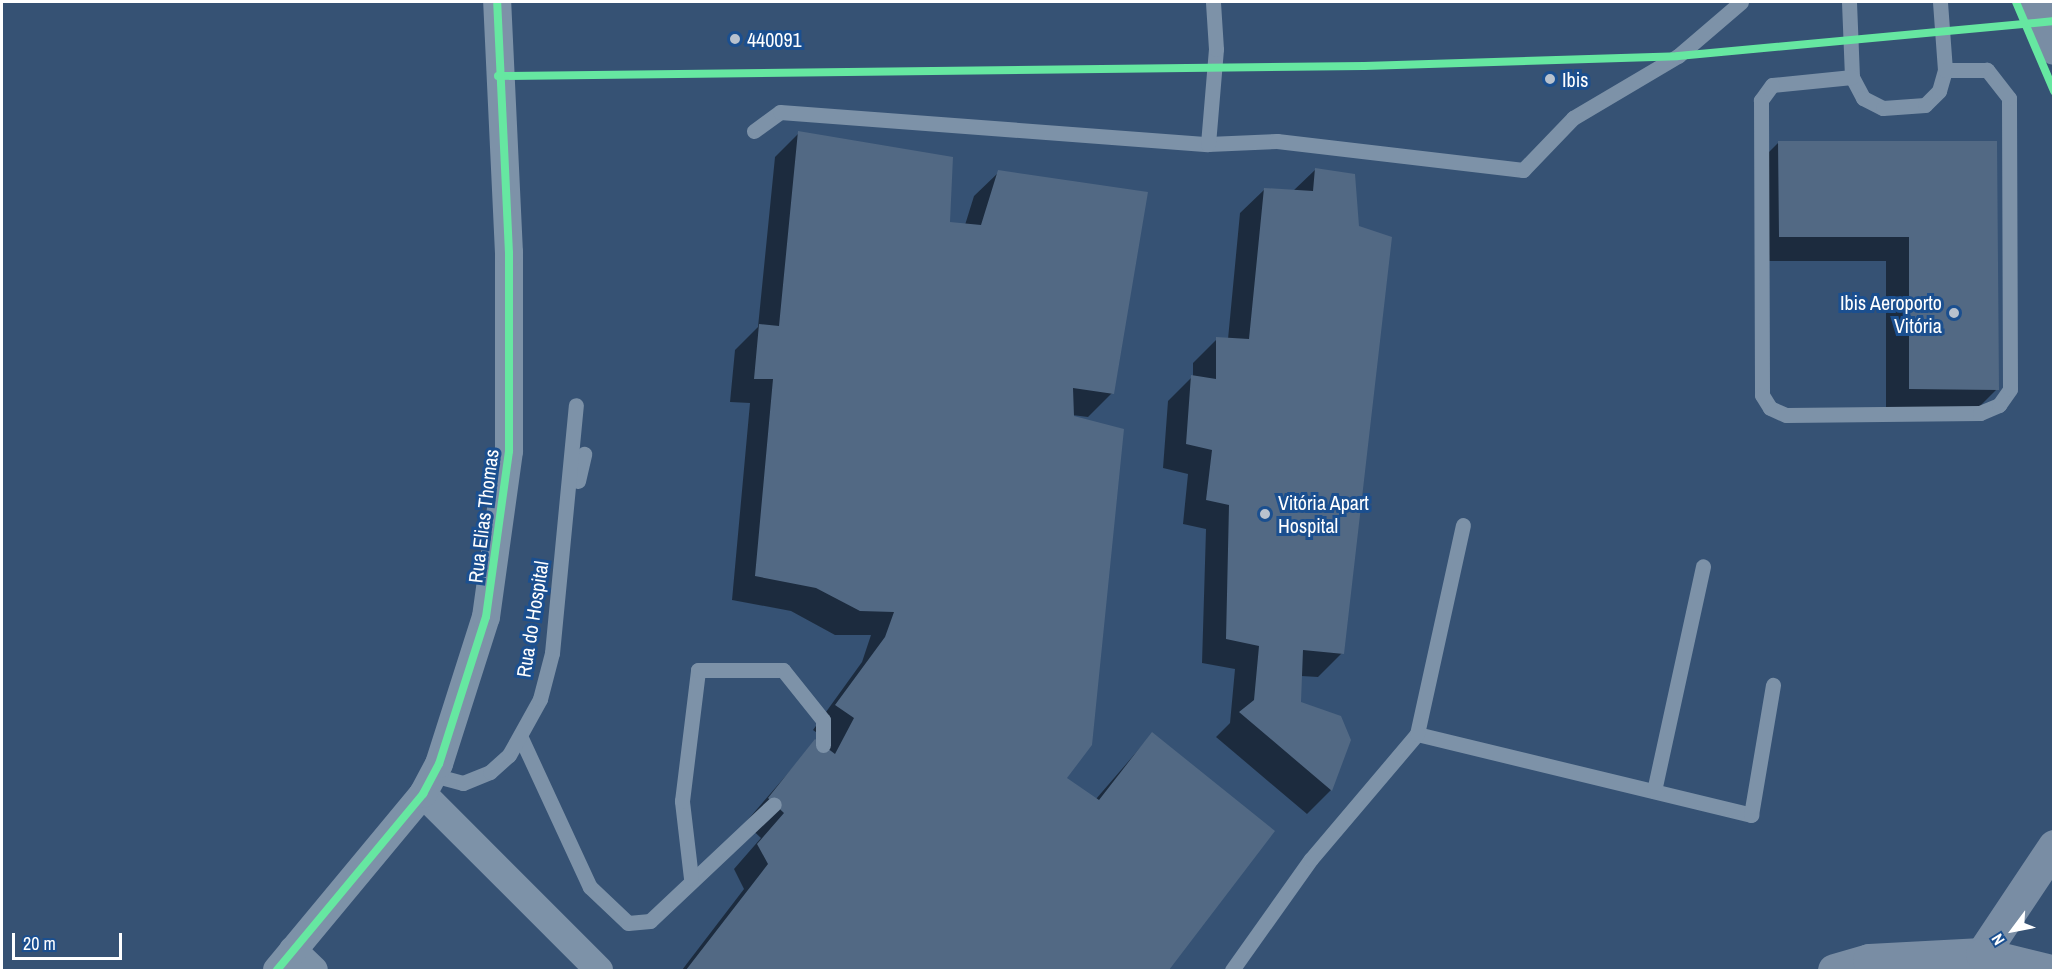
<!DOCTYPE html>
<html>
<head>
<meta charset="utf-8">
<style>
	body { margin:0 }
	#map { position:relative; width:2055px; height:972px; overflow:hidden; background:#365274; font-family:"Archivo Narrow",sans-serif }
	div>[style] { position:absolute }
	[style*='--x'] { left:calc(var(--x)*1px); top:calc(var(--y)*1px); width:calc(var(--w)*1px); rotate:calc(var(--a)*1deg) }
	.shadow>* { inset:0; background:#0007 }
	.building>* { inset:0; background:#526984 }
	.lane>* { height:15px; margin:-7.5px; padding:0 7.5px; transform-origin:7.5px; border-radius:7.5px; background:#7d92a8 }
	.street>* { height:28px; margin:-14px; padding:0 14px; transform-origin:14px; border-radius:14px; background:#7d92a8 }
	.secondary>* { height:33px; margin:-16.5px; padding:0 16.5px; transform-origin:16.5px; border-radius:16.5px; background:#798da4 }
	.cycleway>* { height:8px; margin:-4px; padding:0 4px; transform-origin:4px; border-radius:4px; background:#66e7a1 }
	.dots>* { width:16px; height:16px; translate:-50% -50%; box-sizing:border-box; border:3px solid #1b4f8f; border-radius:50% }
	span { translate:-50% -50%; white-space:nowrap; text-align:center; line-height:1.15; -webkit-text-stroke:6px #1b4f8f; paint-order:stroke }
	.poi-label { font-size:20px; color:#fff }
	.left { translate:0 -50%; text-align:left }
	.right { translate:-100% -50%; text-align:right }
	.street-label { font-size:20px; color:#fff }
	.frame { position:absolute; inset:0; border:3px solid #fff; pointer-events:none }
	.north { position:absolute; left:1983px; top:900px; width:60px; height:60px; -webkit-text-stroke:4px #1b4f8f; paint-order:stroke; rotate:238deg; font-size:16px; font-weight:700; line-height:24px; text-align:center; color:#fff }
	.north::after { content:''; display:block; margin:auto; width:21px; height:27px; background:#fff; clip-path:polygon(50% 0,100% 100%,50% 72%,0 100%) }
	.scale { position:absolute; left:12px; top:933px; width:110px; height:27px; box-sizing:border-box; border:3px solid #fff; border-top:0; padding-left:8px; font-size:18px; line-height:21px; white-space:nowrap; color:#fff; -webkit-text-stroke:4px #1b4f8f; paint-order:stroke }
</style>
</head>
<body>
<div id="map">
	<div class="shadow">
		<i style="clip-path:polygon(799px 133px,948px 223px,965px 225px,974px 196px,999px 172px,1112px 393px,1088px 417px,1072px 415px,1064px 779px,1096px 799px,1152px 734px,1273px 831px,1167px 970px,682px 970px,744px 889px,734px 869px,761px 838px,745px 823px,816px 741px,830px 742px,813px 730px,862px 662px,871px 635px,835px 635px,791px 611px,732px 600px,750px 403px,730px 402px,735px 350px,758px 327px,775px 157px)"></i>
		<i style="clip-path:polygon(1779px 142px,1995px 142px,1997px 389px,1973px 413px,1886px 413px,1886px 261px,1755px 261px,1755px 166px)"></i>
		<i style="clip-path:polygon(1316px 169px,1342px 653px,1318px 677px,1301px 676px,1300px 703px,1331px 790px,1307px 814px,1216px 737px,1230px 723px,1235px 669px,1202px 663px,1206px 529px,1183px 524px,1188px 474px,1163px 468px,1168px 401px,1193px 376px,1193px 363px,1217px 339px,1228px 339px,1240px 213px,1265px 189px,1293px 191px)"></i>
	</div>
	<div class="building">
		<i style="clip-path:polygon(798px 131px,953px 157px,950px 222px,981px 225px,998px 170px,1148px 192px,1114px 394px,1073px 388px,1074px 416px,1124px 429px,1092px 745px,1067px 778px,1099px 800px,1152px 732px,1275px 831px,1169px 970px,686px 970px,768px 864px,757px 844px,784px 813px,768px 798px,815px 739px,835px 754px,854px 718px,835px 705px,885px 637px,894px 612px,860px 611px,816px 588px,755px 576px,773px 379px,754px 379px,759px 324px,779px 326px)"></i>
		<i style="clip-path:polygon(1778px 141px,1997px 141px,1999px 390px,1909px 389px,1909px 237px,1779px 237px)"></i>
		<i style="clip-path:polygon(1315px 168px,1355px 174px,1359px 226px,1392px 237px,1344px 654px,1303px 650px,1301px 702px,1341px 716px,1351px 740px,1332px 791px,1239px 712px,1254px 700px,1259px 646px,1226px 639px,1229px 505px,1206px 500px,1212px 450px,1186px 444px,1191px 375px,1216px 379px,1216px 337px,1249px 339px,1264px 188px,1313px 191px)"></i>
	</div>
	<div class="lane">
		<i style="--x:1849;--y:2;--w:75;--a:87.7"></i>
		<i style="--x:1852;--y:77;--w:24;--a:62"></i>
		<i style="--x:1863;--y:98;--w:22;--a:27"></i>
		<i style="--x:1883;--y:108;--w:42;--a:-4.1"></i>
		<i style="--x:1925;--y:105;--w:20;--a:-45"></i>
		<i style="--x:1939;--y:91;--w:22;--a:-74"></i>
		<i style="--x:1945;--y:70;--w:68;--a:-94.2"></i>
		<i style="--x:1852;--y:77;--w:80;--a:174.3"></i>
		<i style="--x:1772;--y:85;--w:19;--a:126"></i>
		<i style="--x:1761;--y:100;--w:295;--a:89.8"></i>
		<i style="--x:1762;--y:395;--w:15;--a:58"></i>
		<i style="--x:1770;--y:408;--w:17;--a:24"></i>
		<i style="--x:1786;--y:415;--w:194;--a:-0.6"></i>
		<i style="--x:1980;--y:413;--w:21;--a:-23"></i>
		<i style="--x:1999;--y:405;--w:19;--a:-55"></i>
		<i style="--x:2010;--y:389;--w:291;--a:-90.2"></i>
		<i style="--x:2009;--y:98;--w:36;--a:-128"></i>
		<i style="--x:1987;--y:70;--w:42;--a:180"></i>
		<i style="--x:754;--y:131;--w:32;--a:-36"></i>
		<i style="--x:780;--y:112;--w:429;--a:4.3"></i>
		<i style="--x:1208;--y:144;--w:69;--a:-2.5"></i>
		<i style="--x:1277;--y:141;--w:248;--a:6.7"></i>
		<i style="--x:1523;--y:170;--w:72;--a:-46.1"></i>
		<i style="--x:1573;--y:118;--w:122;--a:-30.6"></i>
		<i style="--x:1678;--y:56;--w:83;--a:-40.6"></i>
		<i style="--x:1208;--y:144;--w:95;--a:-85.2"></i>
		<i style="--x:1216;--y:49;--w:47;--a:-93.7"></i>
		<i style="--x:578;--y:481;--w:28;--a:-77"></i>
		<i style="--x:1417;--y:734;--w:344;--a:13.6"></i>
		<i style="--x:1751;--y:815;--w:132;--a:-80.4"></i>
		<i style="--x:521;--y:738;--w:164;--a:65.2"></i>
		<i style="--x:590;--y:887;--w:52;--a:43.5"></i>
		<i style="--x:628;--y:923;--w:22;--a:-5"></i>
		<i style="--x:650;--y:921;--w:170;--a:-43.3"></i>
		<i style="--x:433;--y:775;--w:31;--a:15"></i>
		<i style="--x:463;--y:783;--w:29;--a:-22"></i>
		<i style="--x:490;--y:772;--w:25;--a:-42"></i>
		<i style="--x:509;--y:755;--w:64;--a:-61"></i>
		<i style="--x:540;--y:699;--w:48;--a:-75.4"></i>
		<i style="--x:552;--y:653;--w:249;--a:-84.5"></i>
		<i style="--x:1654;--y:791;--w:230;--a:-77.7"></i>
		<i style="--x:691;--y:878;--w:78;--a:-96.7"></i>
		<i style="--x:682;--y:801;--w:132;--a:-83"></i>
		<i style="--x:698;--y:670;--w:85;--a:0"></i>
		<i style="--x:783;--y:670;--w:64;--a:51.3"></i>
		<i style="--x:823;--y:720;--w:25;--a:90"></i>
		<i style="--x:1232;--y:970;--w:136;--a:-54.6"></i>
		<i style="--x:1311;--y:859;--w:164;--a:-49.7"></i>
		<i style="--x:1417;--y:734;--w:214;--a:-77.6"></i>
	</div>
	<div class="street">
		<i style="--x:423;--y:794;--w:249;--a:45"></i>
		<i style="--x:293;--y:950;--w:29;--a:44"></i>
		<i style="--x:277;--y:970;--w:229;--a:-50.3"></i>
		<i style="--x:423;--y:794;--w:34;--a:-62"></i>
		<i style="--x:439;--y:764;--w:154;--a:-72.3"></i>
		<i style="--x:486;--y:617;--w:168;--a:-82.1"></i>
		<i style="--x:509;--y:451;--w:198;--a:-90"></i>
		<i style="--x:509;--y:253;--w:251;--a:-92.7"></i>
	</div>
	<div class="secondary">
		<i style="--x:2034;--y:2;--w:50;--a:66.5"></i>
		<i style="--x:1982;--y:954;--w:130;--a:-56.3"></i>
		<i style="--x:1834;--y:970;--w:36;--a:-16"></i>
		<i style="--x:1869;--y:960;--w:113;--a:-3"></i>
		<i style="--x:1982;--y:954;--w:67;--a:13.8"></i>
	</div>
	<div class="cycleway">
		<i style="--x:2016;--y:2;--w:97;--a:66.9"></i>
		<i style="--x:498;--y:76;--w:866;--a:-0.66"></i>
		<i style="--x:1364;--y:66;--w:314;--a:-1.8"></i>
		<i style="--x:1678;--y:56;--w:378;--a:-5.3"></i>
		<i style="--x:277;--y:970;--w:229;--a:-50.3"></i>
		<i style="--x:423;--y:794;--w:34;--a:-62"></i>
		<i style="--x:439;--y:764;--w:154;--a:-72.3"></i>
		<i style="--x:486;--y:617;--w:168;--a:-82.1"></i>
		<i style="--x:509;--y:451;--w:198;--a:-90"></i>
		<i style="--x:509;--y:253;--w:251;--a:-92.7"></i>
	</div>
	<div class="dots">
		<i style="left:735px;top:39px;background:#b9c2ce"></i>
		<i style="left:1550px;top:79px;background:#b9c2ce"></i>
		<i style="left:1954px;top:313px;background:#b9c2ce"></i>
		<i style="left:1265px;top:514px;background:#b9c2ce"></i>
	</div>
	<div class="poi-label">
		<span class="left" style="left:747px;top:39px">440091</span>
		<span class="left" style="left:1562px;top:79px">Ibis</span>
		<span class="right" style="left:1942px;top:314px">Ibis Aeroporto<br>Vitória</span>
		<span class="left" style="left:1278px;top:514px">Vitória Apart<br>Hospital</span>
	</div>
	<div class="street-label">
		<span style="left:483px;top:516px;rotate:-83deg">Rua Elias Thomas</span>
		<span style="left:532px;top:619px;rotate:-81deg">Rua do Hospital</span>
	</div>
	<div class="frame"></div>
	<div class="north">N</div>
	<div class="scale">20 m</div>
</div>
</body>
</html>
